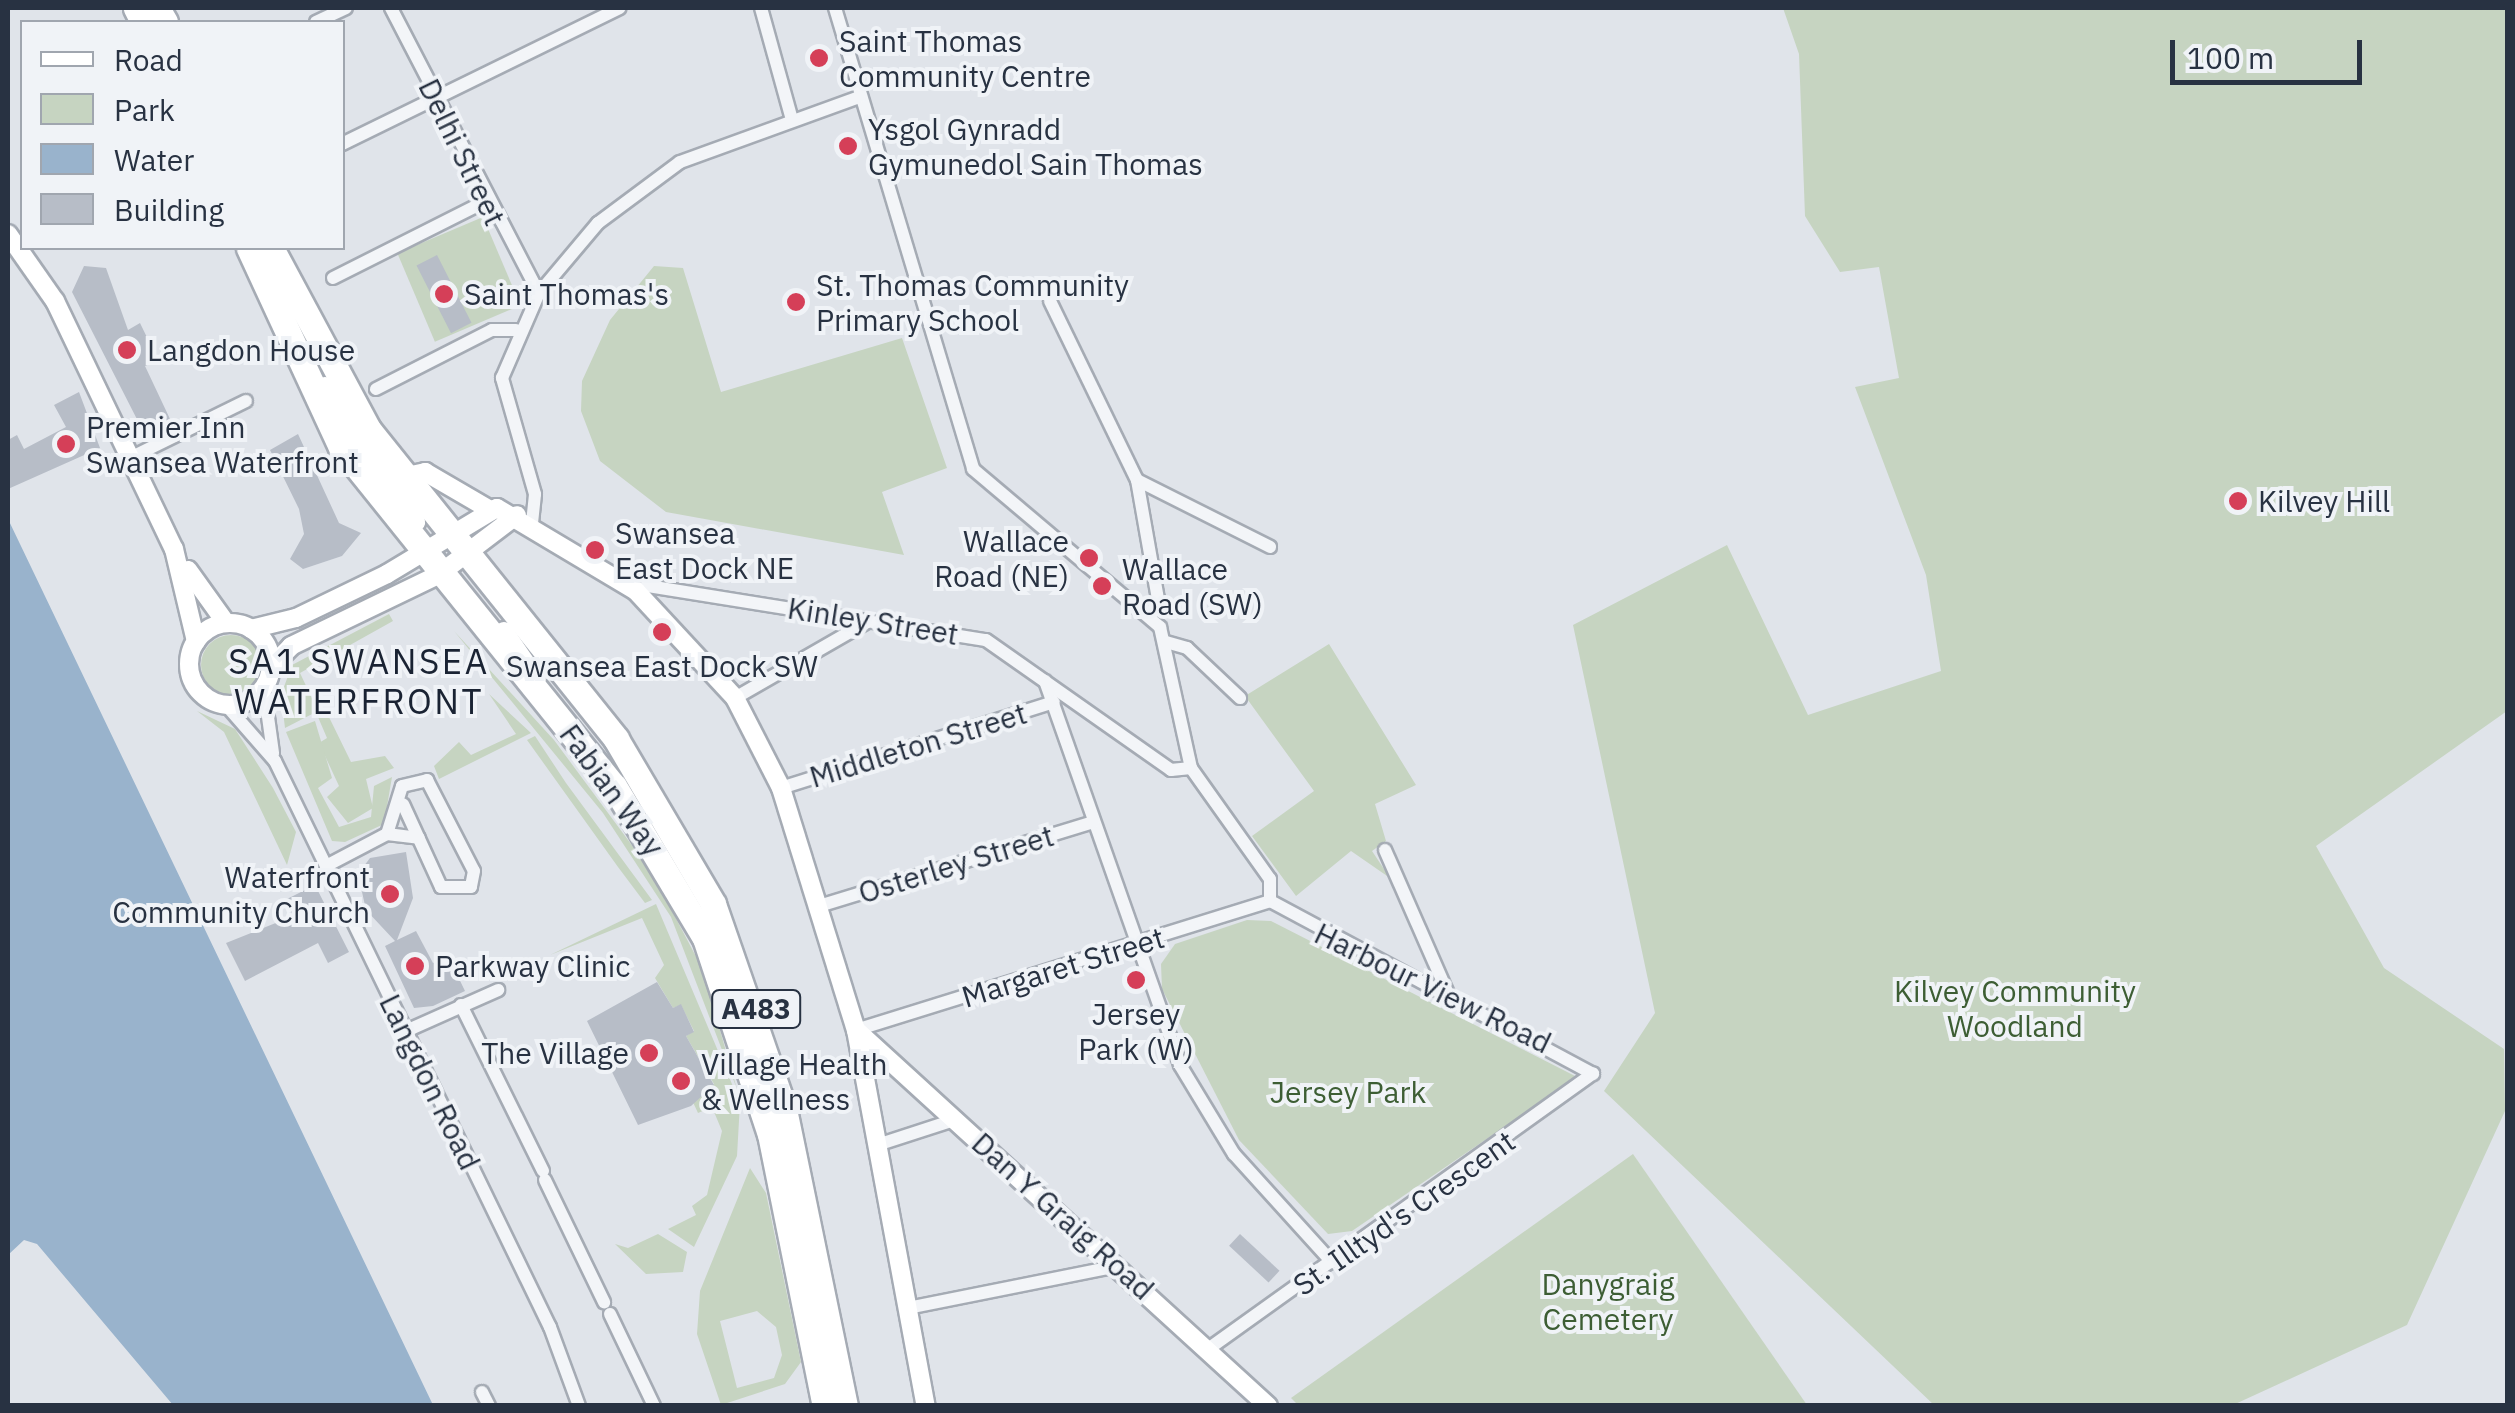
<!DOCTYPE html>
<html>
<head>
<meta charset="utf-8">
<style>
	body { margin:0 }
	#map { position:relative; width:2515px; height:1413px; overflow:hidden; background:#e0e4ea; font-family:"IBM Plex Sans",sans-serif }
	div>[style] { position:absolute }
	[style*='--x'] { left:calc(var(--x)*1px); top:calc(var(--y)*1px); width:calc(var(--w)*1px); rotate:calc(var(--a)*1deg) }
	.green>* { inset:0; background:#c6d4c1; transform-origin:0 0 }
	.round { border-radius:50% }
	.water>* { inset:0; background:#99b3cc }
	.building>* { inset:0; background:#b7bdc7; transform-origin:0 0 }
	.roads { filter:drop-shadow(2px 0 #a5abb4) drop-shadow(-2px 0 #a5abb4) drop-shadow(0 2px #a5abb4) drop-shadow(0 -2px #a5abb4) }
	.street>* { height:12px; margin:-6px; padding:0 6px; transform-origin:6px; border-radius:6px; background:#f3f5f8 }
	.secondary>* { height:18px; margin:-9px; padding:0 9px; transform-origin:9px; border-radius:9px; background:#fff }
	.secondary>.ring { margin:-9px; padding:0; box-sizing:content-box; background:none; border:18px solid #fff; border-radius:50% }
	.highway>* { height:25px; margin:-12.5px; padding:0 12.5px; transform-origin:12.5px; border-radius:12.5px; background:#fff }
	.dots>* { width:28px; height:28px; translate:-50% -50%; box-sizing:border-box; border:5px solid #f0f3f7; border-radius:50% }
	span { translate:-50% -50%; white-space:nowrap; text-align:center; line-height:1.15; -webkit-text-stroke:8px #f0f3f7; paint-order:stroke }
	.shield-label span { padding:2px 8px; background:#f0f3f7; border:2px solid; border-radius:8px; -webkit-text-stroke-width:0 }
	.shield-label { font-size:28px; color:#283242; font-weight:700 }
	.poi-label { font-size:30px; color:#283242 }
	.left { translate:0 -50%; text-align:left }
	.right { translate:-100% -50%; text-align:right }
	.street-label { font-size:30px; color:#283242 }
	.park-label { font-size:30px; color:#3d5e34 }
	.quarter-label { font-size:35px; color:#1a2333; letter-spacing:2.5px }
	.frame { position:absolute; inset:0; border:10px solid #283242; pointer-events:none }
	.legend { position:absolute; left:20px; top:20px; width:325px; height:230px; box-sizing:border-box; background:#f0f3f7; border:2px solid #a0a6af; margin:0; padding:12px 18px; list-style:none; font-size:30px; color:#283242 }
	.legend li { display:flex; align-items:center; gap:20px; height:50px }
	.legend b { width:50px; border:2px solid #a0a6af }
	.scale { position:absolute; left:2170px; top:40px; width:192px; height:45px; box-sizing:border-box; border:5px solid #283242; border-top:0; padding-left:12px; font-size:30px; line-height:35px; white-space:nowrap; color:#283242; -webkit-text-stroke:8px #f0f3f7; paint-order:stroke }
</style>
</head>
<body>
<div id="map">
	<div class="green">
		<i style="clip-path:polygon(1783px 8px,2507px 8px,2507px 711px,2316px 846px,2384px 968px,2504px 1049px,2505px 1111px,2407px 1325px,2233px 1405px,1934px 1405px,1604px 1091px,1655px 1013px,1573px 625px,1727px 545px,1808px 715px,1941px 671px,1926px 575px,1855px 387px,1899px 378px,1879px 267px,1840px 272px,1805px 216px,1799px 54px)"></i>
		<i style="left:483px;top:217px;width:96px;height:93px;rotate:67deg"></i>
		<i style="clip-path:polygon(654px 266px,683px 268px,721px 392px,902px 338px,947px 468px,882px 492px,904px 555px,666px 512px,600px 461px,581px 411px,582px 381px,610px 320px)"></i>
		<i style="clip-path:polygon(389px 614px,393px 621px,300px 673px,318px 711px,285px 728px,281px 695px,292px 665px)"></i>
		<i style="clip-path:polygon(454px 631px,554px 740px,651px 871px,702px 968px,737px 1089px,671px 917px,603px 813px)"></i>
		<i class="round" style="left:201px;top:635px;width:60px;height:60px"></i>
		<i style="clip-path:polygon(1329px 644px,1416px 785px,1375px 804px,1386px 841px,1372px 851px,1390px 878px,1351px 851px,1296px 896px,1252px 836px,1314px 791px,1245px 696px)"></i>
		<i style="clip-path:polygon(489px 694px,531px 733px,439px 779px,434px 766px,459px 742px,471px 755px,516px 734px)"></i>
		<i style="clip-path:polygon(197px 711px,235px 729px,273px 788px,296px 832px,287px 865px,224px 732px)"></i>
		<i style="clip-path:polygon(327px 713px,351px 762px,385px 756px,394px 768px,366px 779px,373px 808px,348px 823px,327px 797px,339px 786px,319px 743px,327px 738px,318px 717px)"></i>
		<i style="clip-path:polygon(315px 721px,332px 778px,318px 788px,339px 827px,371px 817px,374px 786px,392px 777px,384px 824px,345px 842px,332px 841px,286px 732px)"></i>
		<i style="clip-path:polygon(535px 736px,566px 783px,652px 900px,645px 903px,618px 867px,527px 740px)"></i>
		<i style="clip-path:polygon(656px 904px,740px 1103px,737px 1156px,694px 1247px,668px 1229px,696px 1215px,692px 1206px,707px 1195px,722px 1131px,712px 1107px,698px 1113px,691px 1098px,714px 1084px,686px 1036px,694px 1031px,681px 1005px,673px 1008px,655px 978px,664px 965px,642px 918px,550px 955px)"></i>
		<i style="clip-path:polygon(1247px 920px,1271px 921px,1577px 1077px,1352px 1231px,1328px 1234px,1239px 1140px,1162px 989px,1161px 964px,1175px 944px)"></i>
		<i style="clip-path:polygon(1633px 1154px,1807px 1405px,1299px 1406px,1291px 1398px)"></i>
		<i style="clip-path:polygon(evenodd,750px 1168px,766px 1193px,801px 1362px,785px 1384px,721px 1405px,697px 1334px,700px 1291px,750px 1168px,757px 1311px,776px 1327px,782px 1355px,774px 1378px,737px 1388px,720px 1321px,757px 1311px)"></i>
		<i style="clip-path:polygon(658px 1234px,687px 1252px,683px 1272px,646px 1274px,615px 1244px,628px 1248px)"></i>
	</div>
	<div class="water">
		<i style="clip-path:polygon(8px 519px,433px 1405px,173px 1405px,37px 1244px,24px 1240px,8px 1255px)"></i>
	</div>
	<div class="building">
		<i style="left:437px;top:255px;width:76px;height:23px;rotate:63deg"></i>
		<i style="clip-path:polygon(84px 266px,106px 268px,128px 330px,140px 323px,158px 360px,145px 366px,170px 419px,143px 431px,72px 292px)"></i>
		<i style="clip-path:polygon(79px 392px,100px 448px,8px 489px,8px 440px,17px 435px,24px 449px,66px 427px,54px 405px)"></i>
		<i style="clip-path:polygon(298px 434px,339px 523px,361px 533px,342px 556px,303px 569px,290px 559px,304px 534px,299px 509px,270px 450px)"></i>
		<i style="clip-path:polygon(406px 852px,413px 898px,397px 940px,416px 931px,433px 963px,448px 956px,465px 991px,433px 1006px,414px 1008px,385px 946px,395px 941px,366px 910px,358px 874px,370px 858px)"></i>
		<i style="clip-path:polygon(315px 885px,349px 952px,328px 963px,318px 943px,245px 981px,226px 943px,293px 916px,285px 900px)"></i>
		<i style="clip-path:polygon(657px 982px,673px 1008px,681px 1004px,694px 1032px,686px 1036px,714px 1085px,691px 1106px,638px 1125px,587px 1021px)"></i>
		<i style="left:1240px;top:1234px;width:54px;height:16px;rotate:43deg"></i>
	</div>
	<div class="roads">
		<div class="street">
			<i style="--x:391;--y:8;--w:321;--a:62.6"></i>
			<i style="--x:761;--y:8;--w:116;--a:74.5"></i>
			<i style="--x:835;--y:8;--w:481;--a:73.3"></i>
			<i style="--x:973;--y:469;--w:245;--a:40.2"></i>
			<i style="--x:1160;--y:627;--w:144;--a:77.6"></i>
			<i style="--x:1191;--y:768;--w:136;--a:54.6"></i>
			<i style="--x:1270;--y:879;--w:22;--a:90"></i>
			<i style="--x:316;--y:22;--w:33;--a:-25"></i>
			<i style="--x:342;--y:144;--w:309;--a:-26.1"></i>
			<i style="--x:333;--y:278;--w:171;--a:-26.7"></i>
			<i style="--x:1050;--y:301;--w:199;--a:64.1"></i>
			<i style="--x:1137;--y:480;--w:121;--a:80"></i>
			<i style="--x:1158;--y:599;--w:17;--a:114"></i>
			<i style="--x:376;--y:389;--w:130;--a:-27"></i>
			<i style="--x:492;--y:330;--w:24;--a:0"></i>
			<i style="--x:132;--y:457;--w:127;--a:-26.2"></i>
			<i style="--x:1137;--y:480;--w:149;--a:26.7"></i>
			<i style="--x:532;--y:523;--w:29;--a:-84"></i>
			<i style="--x:535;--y:494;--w:121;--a:-105.9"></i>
			<i style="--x:502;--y:378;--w:93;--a:-66.5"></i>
			<i style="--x:539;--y:293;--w:92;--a:-49.9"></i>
			<i style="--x:598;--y:223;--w:102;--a:-36.6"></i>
			<i style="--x:680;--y:162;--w:191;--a:-19.9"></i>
			<i style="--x:636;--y:591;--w:13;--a:-23"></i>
			<i style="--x:648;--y:586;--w:342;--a:9.1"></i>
			<i style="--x:986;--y:640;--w:226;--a:35.1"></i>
			<i style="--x:1171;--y:770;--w:20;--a:-6"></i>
			<i style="--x:1166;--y:642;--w:22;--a:16"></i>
			<i style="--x:1187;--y:648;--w:73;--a:43.3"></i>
			<i style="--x:1045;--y:681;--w:407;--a:70.6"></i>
			<i style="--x:1180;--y:1065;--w:104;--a:58.8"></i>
			<i style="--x:1234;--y:1154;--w:146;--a:47.8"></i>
			<i style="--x:264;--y:688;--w:66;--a:82.1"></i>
			<i style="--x:735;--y:698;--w:155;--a:-29.9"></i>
			<i style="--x:226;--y:705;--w:74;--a:48.8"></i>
			<i style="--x:275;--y:761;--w:629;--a:64.09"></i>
			<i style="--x:550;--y:1327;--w:84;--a:69.8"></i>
			<i style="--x:781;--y:788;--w:286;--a:-17.5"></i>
			<i style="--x:387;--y:834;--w:50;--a:-72.6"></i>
			<i style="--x:402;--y:786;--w:26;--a:-13"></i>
			<i style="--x:427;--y:780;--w:102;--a:62.7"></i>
			<i style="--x:474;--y:871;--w:16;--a:101"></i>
			<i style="--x:471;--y:887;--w:30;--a:180"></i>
			<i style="--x:441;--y:887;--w:91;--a:-114.6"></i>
			<i style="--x:1385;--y:850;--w:159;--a:66.3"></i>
			<i style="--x:326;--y:866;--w:69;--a:-27.7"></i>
			<i style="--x:387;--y:834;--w:32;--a:7"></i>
			<i style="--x:819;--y:906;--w:287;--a:-17"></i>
			<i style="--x:461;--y:1005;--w:185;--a:63.7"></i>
			<i style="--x:856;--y:1030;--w:434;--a:-17.3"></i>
			<i style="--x:406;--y:1031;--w:101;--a:-24"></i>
			<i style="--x:877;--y:1145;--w:84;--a:-18"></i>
			<i style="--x:545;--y:1180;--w:136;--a:64.2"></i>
			<i style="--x:908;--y:1308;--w:210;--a:-11.3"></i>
			<i style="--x:610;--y:1314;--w:102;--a:64.4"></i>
			<i style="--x:1211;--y:1347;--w:470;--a:-35.6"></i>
			<i style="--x:1593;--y:1074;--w:366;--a:-151.8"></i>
			<i style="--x:482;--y:1392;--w:16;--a:63"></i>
		</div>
		<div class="secondary">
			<i style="--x:8;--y:234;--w:82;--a:55"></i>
			<i style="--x:55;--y:301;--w:275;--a:64.4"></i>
			<i style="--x:174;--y:549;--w:95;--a:76.6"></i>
			<i style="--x:325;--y:386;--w:164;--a:56.2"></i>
			<i style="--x:402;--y:477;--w:24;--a:-12"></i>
			<i style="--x:425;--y:472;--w:75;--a:30.3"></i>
			<i style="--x:188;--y:570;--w:65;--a:54.4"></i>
			<i class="ring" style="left:189px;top:623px;width:64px;height:64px"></i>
			<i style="--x:251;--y:629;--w:46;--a:-13.7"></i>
			<i style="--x:296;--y:618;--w:101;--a:-25.8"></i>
			<i style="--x:387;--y:574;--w:128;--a:-31"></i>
			<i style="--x:497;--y:508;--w:162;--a:30.8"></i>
			<i style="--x:636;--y:591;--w:146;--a:47.2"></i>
			<i style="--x:735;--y:698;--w:101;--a:62.9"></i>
			<i style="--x:781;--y:788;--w:253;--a:72.8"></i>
			<i style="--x:856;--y:1030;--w:382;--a:79.5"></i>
			<i style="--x:504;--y:631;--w:58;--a:55.5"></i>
			<i style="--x:271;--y:667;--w:29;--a:-46"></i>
			<i style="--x:291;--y:646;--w:163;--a:-25.8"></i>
			<i style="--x:438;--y:575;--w:99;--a:-37.2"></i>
			<i style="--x:856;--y:1030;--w:558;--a:42.38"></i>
		</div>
		<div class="highway">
			<i style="--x:136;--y:8;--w:16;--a:63"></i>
			<i style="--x:157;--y:8;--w:16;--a:60"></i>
			<i style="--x:249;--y:248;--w:219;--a:65.2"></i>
			<i style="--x:341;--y:447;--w:435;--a:51.2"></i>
			<i style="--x:614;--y:786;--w:177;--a:59.1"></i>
			<i style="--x:705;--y:938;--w:206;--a:71.7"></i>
			<i style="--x:770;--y:1134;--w:278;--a:78.6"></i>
			<i style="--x:271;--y:248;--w:205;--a:61.8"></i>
			<i style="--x:368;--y:429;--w:397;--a:51.3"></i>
			<i style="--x:616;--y:739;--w:191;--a:59.5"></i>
			<i style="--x:713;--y:904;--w:217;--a:70.9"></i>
			<i style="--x:784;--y:1109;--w:303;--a:78.4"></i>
		</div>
	</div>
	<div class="dots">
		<i style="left:819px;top:58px;background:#d53f58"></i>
		<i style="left:848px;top:146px;background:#d53f58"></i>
		<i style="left:444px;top:294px;background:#d53f58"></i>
		<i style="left:796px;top:302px;background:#d53f58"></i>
		<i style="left:127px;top:350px;background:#d53f58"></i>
		<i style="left:66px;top:444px;background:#d53f58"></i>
		<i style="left:2238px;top:501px;background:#d53f58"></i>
		<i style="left:595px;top:550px;background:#d53f58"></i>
		<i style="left:1089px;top:558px;background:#d53f58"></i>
		<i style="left:1102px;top:586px;background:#d53f58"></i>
		<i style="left:662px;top:632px;background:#d53f58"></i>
		<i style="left:390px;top:894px;background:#d53f58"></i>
		<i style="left:415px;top:966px;background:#d53f58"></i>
		<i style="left:1136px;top:980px;background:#d53f58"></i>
		<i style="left:649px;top:1053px;background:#d53f58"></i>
		<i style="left:681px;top:1081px;background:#d53f58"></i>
	</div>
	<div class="shield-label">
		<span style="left:756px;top:1009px">A483</span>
	</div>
	<div class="poi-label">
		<span class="left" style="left:839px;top:58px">Saint Thomas<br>Community Centre</span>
		<span class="left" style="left:868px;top:146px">Ysgol Gynradd<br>Gymunedol Sain Thomas</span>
		<span class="left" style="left:816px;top:302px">St. Thomas Community<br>Primary School</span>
		<span class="left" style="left:464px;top:294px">Saint Thomas's</span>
		<span class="left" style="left:147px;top:350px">Langdon House</span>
		<span class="left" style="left:86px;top:444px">Premier Inn<br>Swansea Waterfront</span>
		<span class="left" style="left:2258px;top:501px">Kilvey Hill</span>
		<span class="left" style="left:615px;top:550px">Swansea<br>East Dock NE</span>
		<span class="right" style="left:1069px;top:558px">Wallace<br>Road (NE)</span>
		<span class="left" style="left:1122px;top:586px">Wallace<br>Road (SW)</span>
		<span style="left:662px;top:666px">Swansea East Dock SW</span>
		<span class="right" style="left:370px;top:894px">Waterfront<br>Community Church</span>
		<span class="left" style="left:435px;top:966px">Parkway Clinic</span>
		<span style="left:1136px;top:1031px">Jersey<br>Park (W)</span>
		<span class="right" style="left:629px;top:1053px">The Village</span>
		<span class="left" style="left:701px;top:1081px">Village Health<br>&amp; Wellness</span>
	</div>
	<div class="street-label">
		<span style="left:462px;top:152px;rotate:64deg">Delhi Street</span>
		<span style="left:873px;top:621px;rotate:9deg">Kinley Street</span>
		<span style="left:918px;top:745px;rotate:-17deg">Middleton Street</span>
		<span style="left:612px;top:790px;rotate:54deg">Fabian Way</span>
		<span style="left:956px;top:864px;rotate:-17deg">Osterley Street</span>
		<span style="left:1063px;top:967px;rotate:-17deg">Margaret Street</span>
		<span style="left:1433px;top:988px;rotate:26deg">Harbour View Road</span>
		<span style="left:430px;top:1082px;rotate:64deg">Langdon Road</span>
		<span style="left:1404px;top:1213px;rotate:-35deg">St. Illtyd's Crescent</span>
		<span style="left:1063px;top:1216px;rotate:42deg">Dan Y Graig Road</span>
	</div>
	<div class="park-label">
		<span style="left:2015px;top:1008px">Kilvey Community<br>Woodland</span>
		<span style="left:1348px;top:1092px">Jersey Park</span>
		<span style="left:1608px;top:1301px">Danygraig<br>Cemetery</span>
	</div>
	<div class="quarter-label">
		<span style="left:359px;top:681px">SA1 SWANSEA<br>WATERFRONT</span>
	</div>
	<div class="frame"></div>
	<ul class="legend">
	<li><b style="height:12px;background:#fff"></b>Road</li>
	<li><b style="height:28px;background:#c6d4c1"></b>Park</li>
	<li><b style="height:28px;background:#99b3cc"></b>Water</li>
	<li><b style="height:28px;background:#b7bdc7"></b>Building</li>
	</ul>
	<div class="scale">100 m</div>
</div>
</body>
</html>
